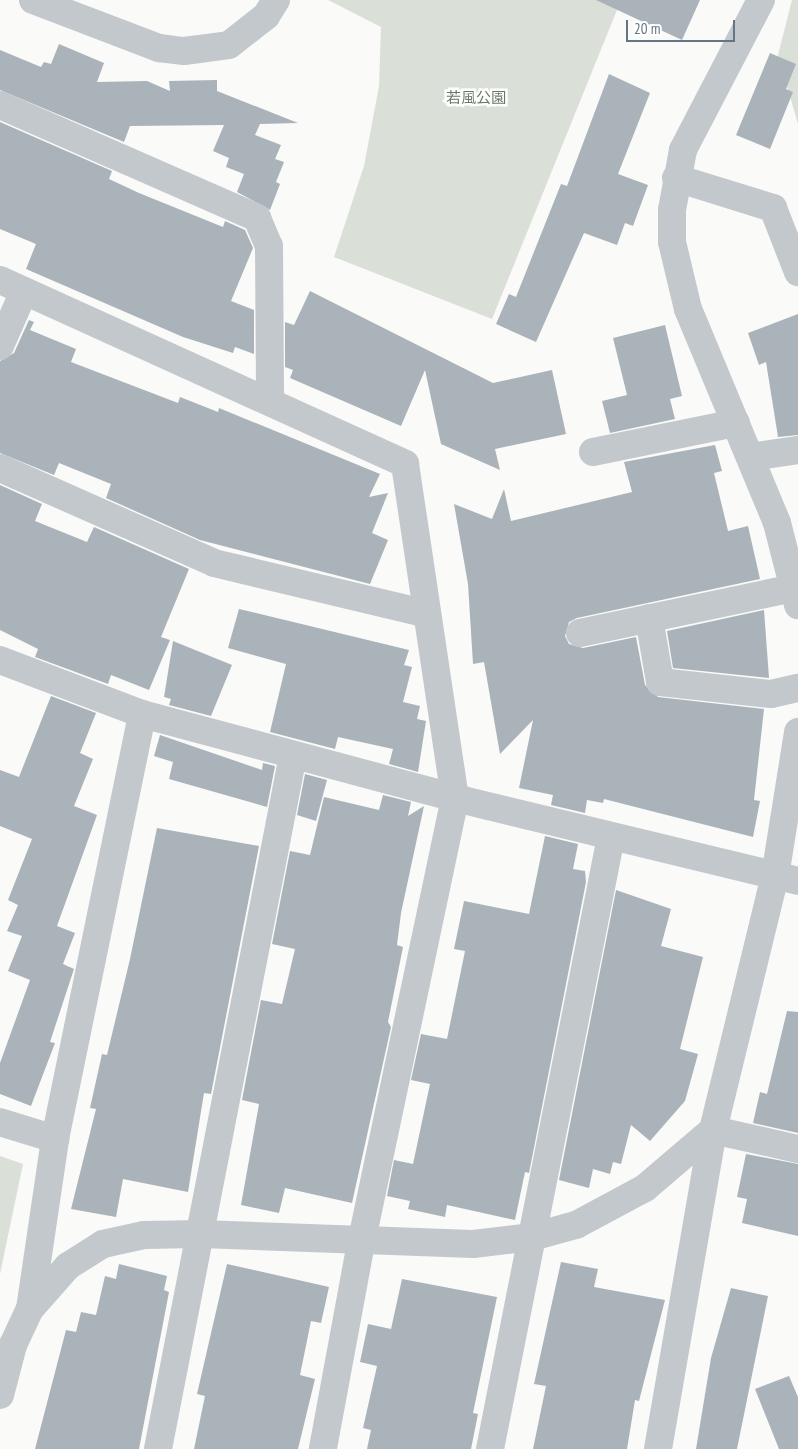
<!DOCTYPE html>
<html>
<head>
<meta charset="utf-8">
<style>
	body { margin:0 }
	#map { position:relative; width:798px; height:1449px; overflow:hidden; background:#fafaf8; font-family:"PT Sans Narrow","Noto Sans JP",sans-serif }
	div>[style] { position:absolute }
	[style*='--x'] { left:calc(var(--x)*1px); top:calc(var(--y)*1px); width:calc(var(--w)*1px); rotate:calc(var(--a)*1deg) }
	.green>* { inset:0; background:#dadfd7 }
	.building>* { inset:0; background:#aab3b9 }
	.minor>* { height:28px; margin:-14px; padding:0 14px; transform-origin:14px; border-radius:14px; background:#c3c8cc }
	span { translate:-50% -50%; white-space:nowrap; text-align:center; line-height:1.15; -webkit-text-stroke:5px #fff; paint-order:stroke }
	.park-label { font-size:15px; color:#687a64 }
	.scale { position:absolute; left:626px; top:20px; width:109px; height:22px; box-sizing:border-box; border:2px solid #657683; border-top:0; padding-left:6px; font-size:15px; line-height:18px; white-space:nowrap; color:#657683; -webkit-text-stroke:4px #fff; paint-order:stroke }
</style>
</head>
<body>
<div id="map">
	<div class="green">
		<i style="clip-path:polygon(328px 0,621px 0,492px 319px,334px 257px,364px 166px,379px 86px,381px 27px)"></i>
		<i style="clip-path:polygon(792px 0,798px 0,798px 124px,778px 55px)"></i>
		<i style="clip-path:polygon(0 1156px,23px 1164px,0 1274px)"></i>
	</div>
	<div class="building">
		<i style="clip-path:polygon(596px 0,700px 0,682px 40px)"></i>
		<i style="clip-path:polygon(59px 44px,104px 63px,97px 82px,147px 81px,170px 91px,169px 81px,217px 80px,217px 91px,298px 123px,260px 124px,255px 135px,281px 145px,275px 159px,284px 162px,276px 182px,280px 184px,270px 210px,237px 192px,244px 174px,226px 167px,229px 158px,213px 151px,224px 125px,130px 126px,124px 142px,0 90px,0 50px,41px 67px,44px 62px,51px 64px)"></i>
		<i style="clip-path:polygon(770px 53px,796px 64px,786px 89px,793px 92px,770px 149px,736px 135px)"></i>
		<i style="clip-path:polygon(609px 74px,650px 93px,618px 174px,648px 185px,633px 226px,625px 223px,617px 245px,584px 233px,536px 342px,496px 324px,509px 294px,516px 297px,561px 184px,567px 186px)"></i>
		<i style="clip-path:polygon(0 122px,112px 171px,109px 179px,139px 193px,223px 227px,225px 221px,245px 230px,253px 248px,231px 301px,254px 310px,254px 354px,235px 347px,233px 353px,183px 337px,26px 269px,36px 244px,0 229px)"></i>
		<i style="clip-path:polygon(310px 291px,493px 383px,552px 370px,566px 434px,495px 449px,500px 470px,441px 444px,425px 370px,401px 426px,290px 378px,293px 370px,285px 367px,285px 322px,294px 325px)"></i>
		<i style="clip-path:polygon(798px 314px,798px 435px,778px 437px,766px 362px,759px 365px,748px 333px)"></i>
		<i style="clip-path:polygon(29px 320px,34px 322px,30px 330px,76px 349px,71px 362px,178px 403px,180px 397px,218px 412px,219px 408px,380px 474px,369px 497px,388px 493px,372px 533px,388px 540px,370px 584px,200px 540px,106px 498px,111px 484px,59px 463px,54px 475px,0 453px,0 361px,14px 353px)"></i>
		<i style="clip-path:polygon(665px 325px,682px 396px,670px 399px,675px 419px,610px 433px,602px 401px,627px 395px,613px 338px)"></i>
		<i style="clip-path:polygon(715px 445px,722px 471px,714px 473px,728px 531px,748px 526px,760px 579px,577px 618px,569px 622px,565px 636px,569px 644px,583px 648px,636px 637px,645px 685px,658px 697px,764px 709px,754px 800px,760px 801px,753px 837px,604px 799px,603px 803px,587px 800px,585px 813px,551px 805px,553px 795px,519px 788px,533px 720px,500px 754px,484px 662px,473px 664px,468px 584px,454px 504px,492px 519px,504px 489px,511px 521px,632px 492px,624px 462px)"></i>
		<i style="clip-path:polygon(0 485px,42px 504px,35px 521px,87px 542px,94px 527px,189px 569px,161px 637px,170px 640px,149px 690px,111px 675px,108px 684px,35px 657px,38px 649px,0 630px)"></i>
		<i style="clip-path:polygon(239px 609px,409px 650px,404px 665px,412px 667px,403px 702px,420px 706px,417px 719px,426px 721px,418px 772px,389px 764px,393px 749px,338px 737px,335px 749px,270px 732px,286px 664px,228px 648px)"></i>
		<i style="clip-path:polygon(764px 610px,769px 678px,673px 668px,667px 631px)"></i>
		<i style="clip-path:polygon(173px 641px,232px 665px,211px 716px,169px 705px,171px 699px,164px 697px)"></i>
		<i style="clip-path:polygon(51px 696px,96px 713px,80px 753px,93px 759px,74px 806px,97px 815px,57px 926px,75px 933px,63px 964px,74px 969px,50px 1042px,55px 1043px,31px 1106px,0 1094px,0 1063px,30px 980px,8px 971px,22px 936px,7px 931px,18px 905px,8px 900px,32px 839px,0 826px,0 770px,19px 777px)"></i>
		<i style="clip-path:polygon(160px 735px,262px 770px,263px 763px,275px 766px,267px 807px,169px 779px,173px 762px,154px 756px)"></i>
		<i style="clip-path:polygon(305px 774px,327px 780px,316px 821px,297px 815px)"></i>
		<i style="clip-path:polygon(383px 795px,411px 802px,408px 816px,424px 806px,401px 913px,397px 945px,403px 947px,388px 1022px,391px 1027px,352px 1203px,285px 1188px,279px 1213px,241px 1205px,259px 1104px,242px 1100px,261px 1000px,282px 1004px,295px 949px,272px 944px,290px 851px,310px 855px,324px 797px,379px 810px)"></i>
		<i style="clip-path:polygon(157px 828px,259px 846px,211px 1094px,204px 1093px,188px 1192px,123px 1179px,116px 1217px,71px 1209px,96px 1109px,90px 1108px,102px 1054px,107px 1055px,130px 959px)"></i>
		<i style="clip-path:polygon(545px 836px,578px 844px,573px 869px,585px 871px,586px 882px,529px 1173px,525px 1172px,515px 1220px,447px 1205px,445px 1217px,408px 1209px,410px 1201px,387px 1196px,394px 1160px,413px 1164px,430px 1084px,411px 1080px,421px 1034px,447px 1039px,465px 951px,454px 949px,464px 901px,529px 914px)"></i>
		<i style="clip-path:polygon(616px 890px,671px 909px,661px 946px,703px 957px,680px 1049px,698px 1054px,685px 1101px,650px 1141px,631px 1125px,621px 1164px,613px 1162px,610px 1174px,593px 1169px,589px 1188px,559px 1180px)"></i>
		<i style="clip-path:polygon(787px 1011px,798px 1012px,798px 1133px,753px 1123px,760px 1092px,767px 1094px)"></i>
		<i style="clip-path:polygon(746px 1154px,798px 1164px,798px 1236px,742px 1223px,747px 1199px,737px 1197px)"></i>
		<i style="clip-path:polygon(561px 1262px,598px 1269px,594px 1287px,665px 1300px,639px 1401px,635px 1400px,627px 1449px,533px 1449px,546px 1386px,534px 1384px)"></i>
		<i style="clip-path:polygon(119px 1264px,167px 1276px,164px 1290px,169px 1292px,139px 1449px,35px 1449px,66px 1330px,76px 1332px,81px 1312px,96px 1315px,105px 1276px,116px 1279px)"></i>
		<i style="clip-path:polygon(227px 1264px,329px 1287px,321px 1323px,311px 1321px,300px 1375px,315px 1379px,298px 1449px,194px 1449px,205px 1396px,197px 1394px)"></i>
		<i style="clip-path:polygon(402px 1279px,497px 1297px,473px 1413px,478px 1414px,471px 1449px,367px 1449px,371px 1430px,363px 1428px,377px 1366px,360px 1362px,368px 1324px,391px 1329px)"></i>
		<i style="clip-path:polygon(731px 1288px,768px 1296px,737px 1449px,696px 1449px,711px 1358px)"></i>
		<i style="clip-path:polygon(789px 1376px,798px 1397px,798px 1449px,779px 1449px,755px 1389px)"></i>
	</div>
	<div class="minor">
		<i style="--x:33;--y:0;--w:135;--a:20.9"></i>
		<i style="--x:159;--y:48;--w:25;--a:7"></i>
		<i style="--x:184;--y:51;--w:45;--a:-7.6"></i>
		<i style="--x:229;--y:45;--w:47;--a:-38.1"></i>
		<i style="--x:266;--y:16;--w:19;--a:-58"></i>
		<i style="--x:761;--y:0;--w:169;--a:117.5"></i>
		<i style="--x:683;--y:150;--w:61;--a:100.4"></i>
		<i style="--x:672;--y:210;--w:32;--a:90"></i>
		<i style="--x:672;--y:242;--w:69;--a:76.6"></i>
		<i style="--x:688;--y:309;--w:232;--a:67.4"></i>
		<i style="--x:777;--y:523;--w:85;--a:75.6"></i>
		<i style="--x:0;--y:105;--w:281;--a:23.7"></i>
		<i style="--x:257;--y:218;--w:30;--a:67"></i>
		<i style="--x:269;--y:246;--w:154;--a:89.6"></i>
		<i style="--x:676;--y:178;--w:102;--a:17.2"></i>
		<i style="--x:773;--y:208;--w:69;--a:68.7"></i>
		<i style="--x:0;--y:280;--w:445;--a:24.4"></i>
		<i style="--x:405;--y:464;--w:338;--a:81.5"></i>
		<i style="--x:455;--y:798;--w:455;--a:101.9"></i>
		<i style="--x:361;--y:1243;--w:209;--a:100.5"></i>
		<i style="--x:0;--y:346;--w:60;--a:-66.4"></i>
		<i style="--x:593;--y:452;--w:146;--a:-11.5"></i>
		<i style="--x:750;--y:457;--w:49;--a:-8.3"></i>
		<i style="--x:0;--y:468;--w:234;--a:23.9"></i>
		<i style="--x:214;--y:563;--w:216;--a:13.4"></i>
		<i style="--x:649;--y:618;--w:65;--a:80.2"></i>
		<i style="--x:660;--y:682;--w:112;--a:6.2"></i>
		<i style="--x:771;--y:694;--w:28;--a:-13"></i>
		<i style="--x:580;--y:633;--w:219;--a:-11.9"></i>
		<i style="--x:0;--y:660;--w:152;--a:20.8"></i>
		<i style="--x:142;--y:714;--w:324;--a:15"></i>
		<i style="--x:455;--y:798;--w:353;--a:13.6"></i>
		<i style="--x:0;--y:1122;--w:58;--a:17.2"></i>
		<i style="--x:30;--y:1309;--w:172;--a:-81.6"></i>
		<i style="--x:55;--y:1139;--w:434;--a:-78.4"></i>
		<i style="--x:0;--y:1395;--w:52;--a:-75.4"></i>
		<i style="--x:13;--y:1345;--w:40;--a:-65"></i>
		<i style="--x:30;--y:1309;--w:57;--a:-48.5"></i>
		<i style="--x:68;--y:1266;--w:41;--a:-32.2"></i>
		<i style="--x:103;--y:1244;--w:42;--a:-12.4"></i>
		<i style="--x:144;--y:1235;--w:57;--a:-1"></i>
		<i style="--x:201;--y:1234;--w:272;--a:2.1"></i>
		<i style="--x:473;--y:1244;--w:59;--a:-6.8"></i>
		<i style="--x:532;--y:1237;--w:46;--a:-15.3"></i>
		<i style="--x:576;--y:1225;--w:78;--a:-28.2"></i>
		<i style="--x:645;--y:1188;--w:89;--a:-40.5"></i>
		<i style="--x:713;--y:1130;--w:261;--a:-76.3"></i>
		<i style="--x:775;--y:876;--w:146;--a:-80.9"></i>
		<i style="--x:158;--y:1449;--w:707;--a:-78.99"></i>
		<i style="--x:490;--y:1449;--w:624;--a:-78.82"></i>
		<i style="--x:658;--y:1449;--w:324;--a:-80.2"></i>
		<i style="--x:713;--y:1130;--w:87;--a:12.6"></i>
	</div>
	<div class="park-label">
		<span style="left:476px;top:98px">若風公園</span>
	</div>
	<div class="scale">20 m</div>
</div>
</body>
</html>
